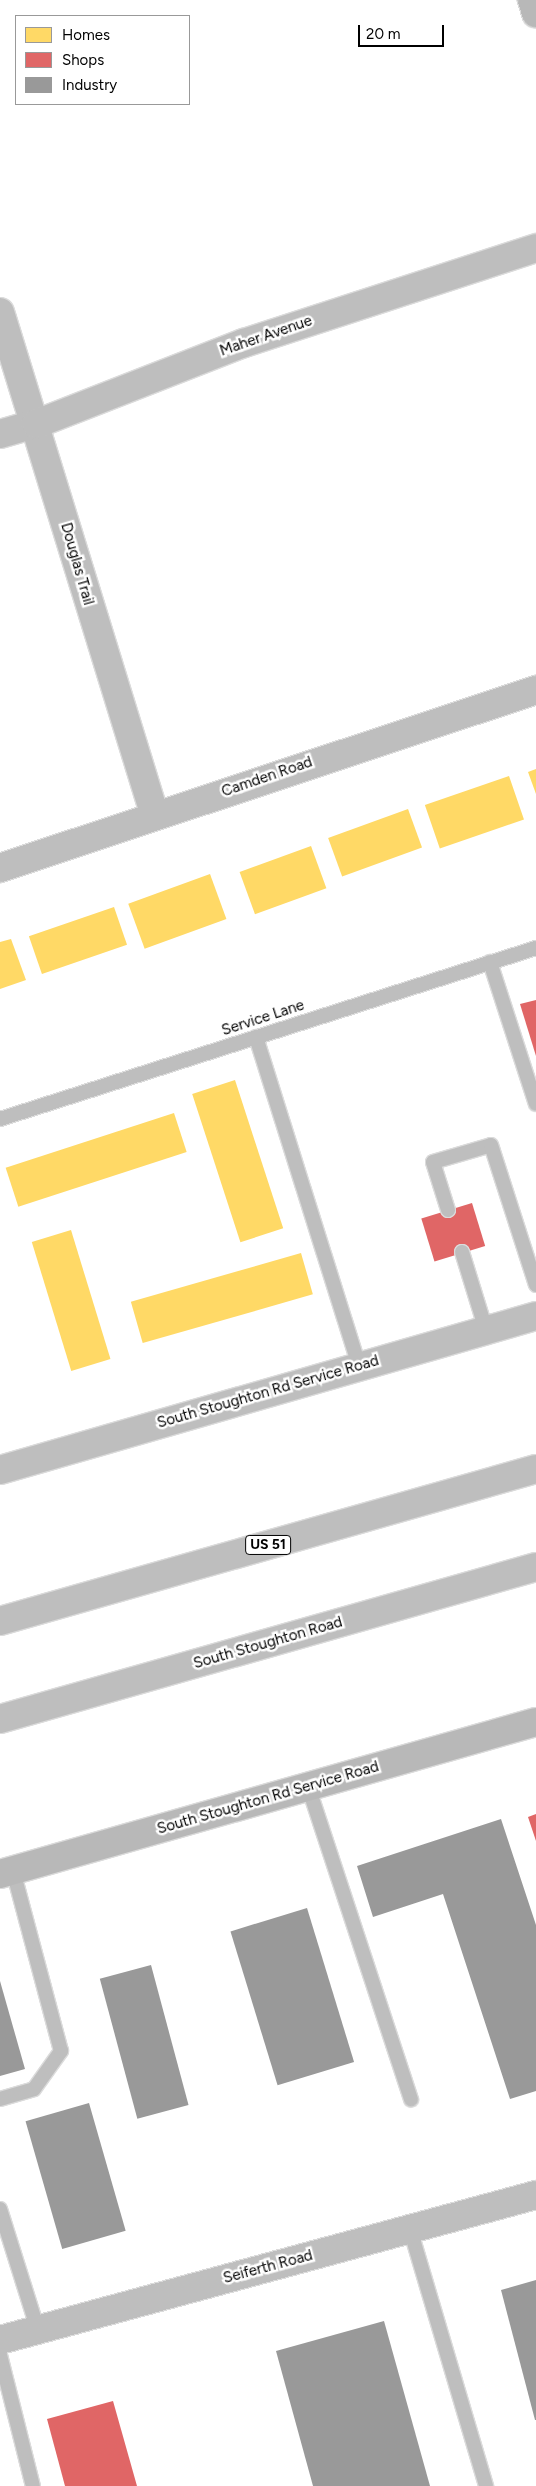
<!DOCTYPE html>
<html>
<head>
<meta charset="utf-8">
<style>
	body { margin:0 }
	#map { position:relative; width:536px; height:2486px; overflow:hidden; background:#fff; font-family:Figtree,sans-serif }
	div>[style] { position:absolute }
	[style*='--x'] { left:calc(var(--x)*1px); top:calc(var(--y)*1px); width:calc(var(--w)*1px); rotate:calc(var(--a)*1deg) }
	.homes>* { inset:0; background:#ffd966; transform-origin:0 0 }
	.shops>* { inset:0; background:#e06666; transform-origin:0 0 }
	.industry>* { inset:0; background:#999; transform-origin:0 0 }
	.roads { filter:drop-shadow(1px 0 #dbdbdb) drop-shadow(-1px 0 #dbdbdb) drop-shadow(0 1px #dbdbdb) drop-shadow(0 -1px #dbdbdb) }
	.lane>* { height:14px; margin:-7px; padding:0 7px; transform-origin:7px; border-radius:7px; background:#bebebe }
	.street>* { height:28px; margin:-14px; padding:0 14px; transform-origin:14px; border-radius:14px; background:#bebebe }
	.secondary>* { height:28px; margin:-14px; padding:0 14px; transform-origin:14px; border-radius:14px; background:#b8b8b8 }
	.primary>* { height:28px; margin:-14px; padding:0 14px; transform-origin:14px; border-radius:14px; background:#bebebe }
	span { translate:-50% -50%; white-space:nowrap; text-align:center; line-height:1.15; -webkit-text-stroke:5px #fff; paint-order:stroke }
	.shield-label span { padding:1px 4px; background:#fff; border:1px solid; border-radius:4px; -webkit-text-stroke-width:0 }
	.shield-label { font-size:14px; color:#000; font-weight:700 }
	.street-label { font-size:15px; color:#000 }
	.legend { position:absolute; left:15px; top:15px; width:175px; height:90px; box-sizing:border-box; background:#fff; border:1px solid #999; margin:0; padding:6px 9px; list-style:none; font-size:15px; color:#000 }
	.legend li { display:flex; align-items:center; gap:10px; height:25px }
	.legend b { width:25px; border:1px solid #999 }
	.scale { position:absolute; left:358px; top:25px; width:86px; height:22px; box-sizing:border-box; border:2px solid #000; border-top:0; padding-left:6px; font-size:15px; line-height:18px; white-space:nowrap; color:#000; -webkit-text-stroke:4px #fff; paint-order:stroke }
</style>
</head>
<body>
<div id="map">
	<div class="homes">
		<i style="clip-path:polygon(536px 769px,536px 794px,528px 772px)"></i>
		<i style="left:509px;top:776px;width:46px;height:89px;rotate:71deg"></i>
		<i style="left:408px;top:809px;width:41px;height:85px;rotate:70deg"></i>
		<i style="left:311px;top:846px;width:45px;height:76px;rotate:70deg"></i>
		<i style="left:210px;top:874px;width:48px;height:87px;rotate:70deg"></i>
		<i style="left:114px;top:907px;width:40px;height:90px;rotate:71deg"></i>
		<i style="clip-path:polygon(11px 939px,26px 980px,0 989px,0 942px)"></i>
		<i style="left:235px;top:1080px;width:156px;height:45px;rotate:72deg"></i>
		<i style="left:174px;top:1113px;width:41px;height:177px;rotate:72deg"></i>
		<i style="left:71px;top:1230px;width:135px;height:41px;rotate:73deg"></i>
		<i style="left:301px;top:1253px;width:43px;height:177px;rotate:74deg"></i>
	</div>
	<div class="shops">
		<i style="clip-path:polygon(536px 1000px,536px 1056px,520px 1004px)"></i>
		<i style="left:472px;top:1203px;width:45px;height:53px;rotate:73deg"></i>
		<i style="clip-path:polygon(536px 1814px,536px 1841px,528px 1817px)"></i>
		<i style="clip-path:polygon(113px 2401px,137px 2486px,65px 2486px,47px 2419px)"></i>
	</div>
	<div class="industry">
		<i style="clip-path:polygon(501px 1819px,536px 1925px,536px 2091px,510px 2099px,443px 1894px,373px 1917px,357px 1866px)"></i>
		<i style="left:307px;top:1908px;width:161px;height:80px;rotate:73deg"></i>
		<i style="left:151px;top:1965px;width:145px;height:53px;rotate:75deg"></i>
		<i style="clip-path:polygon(0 1981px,25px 2069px,0 2076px)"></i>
		<i style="left:89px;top:2103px;width:133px;height:66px;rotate:74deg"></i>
		<i style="clip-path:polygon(536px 2280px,536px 2420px,535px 2420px,501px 2290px)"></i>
		<i style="clip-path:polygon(384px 2321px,430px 2486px,313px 2486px,276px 2351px)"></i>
	</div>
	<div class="roads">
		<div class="lane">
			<i style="--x:490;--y:962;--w:149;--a:72.1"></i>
			<i style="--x:256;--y:1037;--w:344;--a:72.6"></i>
			<i style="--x:0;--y:1119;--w:563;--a:-17.69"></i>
			<i style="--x:448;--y:1210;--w:50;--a:-107.4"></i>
			<i style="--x:433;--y:1162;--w:60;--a:-16.3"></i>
			<i style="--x:491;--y:1145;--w:147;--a:72.2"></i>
			<i style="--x:462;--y:1252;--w:82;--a:72.9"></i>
			<i style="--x:308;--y:1786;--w:330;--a:71.8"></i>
			<i style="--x:0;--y:2099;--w:35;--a:-16"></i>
			<i style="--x:34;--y:2089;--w:47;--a:-54.6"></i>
			<i style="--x:61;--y:2051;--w:187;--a:-104.9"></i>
			<i style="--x:0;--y:2209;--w:127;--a:72.6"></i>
			<i style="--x:410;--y:2229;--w:268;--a:73.5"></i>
			<i style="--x:0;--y:2355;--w:135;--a:75.9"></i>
		</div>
		<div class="street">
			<i style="--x:0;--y:312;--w:527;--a:72.91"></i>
			<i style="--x:0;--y:434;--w:37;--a:-16"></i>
			<i style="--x:36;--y:424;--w:223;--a:-21.3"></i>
			<i style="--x:244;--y:343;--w:307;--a:-18"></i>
			<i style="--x:0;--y:868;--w:565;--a:-18.37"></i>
			<i style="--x:0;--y:1470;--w:558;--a:-16.03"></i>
			<i style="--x:0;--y:2340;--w:555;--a:-15.14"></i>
		</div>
		<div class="secondary">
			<i style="--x:532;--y:0;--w:14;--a:73"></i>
			<i style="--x:0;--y:1874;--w:557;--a:-15.83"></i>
		</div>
		<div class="primary">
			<i style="--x:0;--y:1621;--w:557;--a:-15.83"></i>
			<i style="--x:0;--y:1719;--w:557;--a:-15.83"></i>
		</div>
	</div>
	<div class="shield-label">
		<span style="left:268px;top:1545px">US 51</span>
	</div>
	<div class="street-label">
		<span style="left:266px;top:336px;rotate:-19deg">Maher Avenue</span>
		<span style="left:77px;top:564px;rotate:74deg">Douglas Trail</span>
		<span style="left:267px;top:777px;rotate:-19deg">Camden Road</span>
		<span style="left:263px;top:1018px;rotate:-18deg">Service Lane</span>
		<span style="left:268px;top:1392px;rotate:-16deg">South Stoughton Rd Service Road</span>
		<span style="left:268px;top:1643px;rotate:-16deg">South Stoughton Road</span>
		<span style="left:268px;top:1798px;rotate:-16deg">South Stoughton Rd Service Road</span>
		<span style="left:268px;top:2267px;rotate:-15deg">Seiferth Road</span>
	</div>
	<ul class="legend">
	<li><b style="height:14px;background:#ffd966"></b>Homes</li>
	<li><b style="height:14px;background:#e06666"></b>Shops</li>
	<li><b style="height:14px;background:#999"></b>Industry</li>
	</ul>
	<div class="scale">20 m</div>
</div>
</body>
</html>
